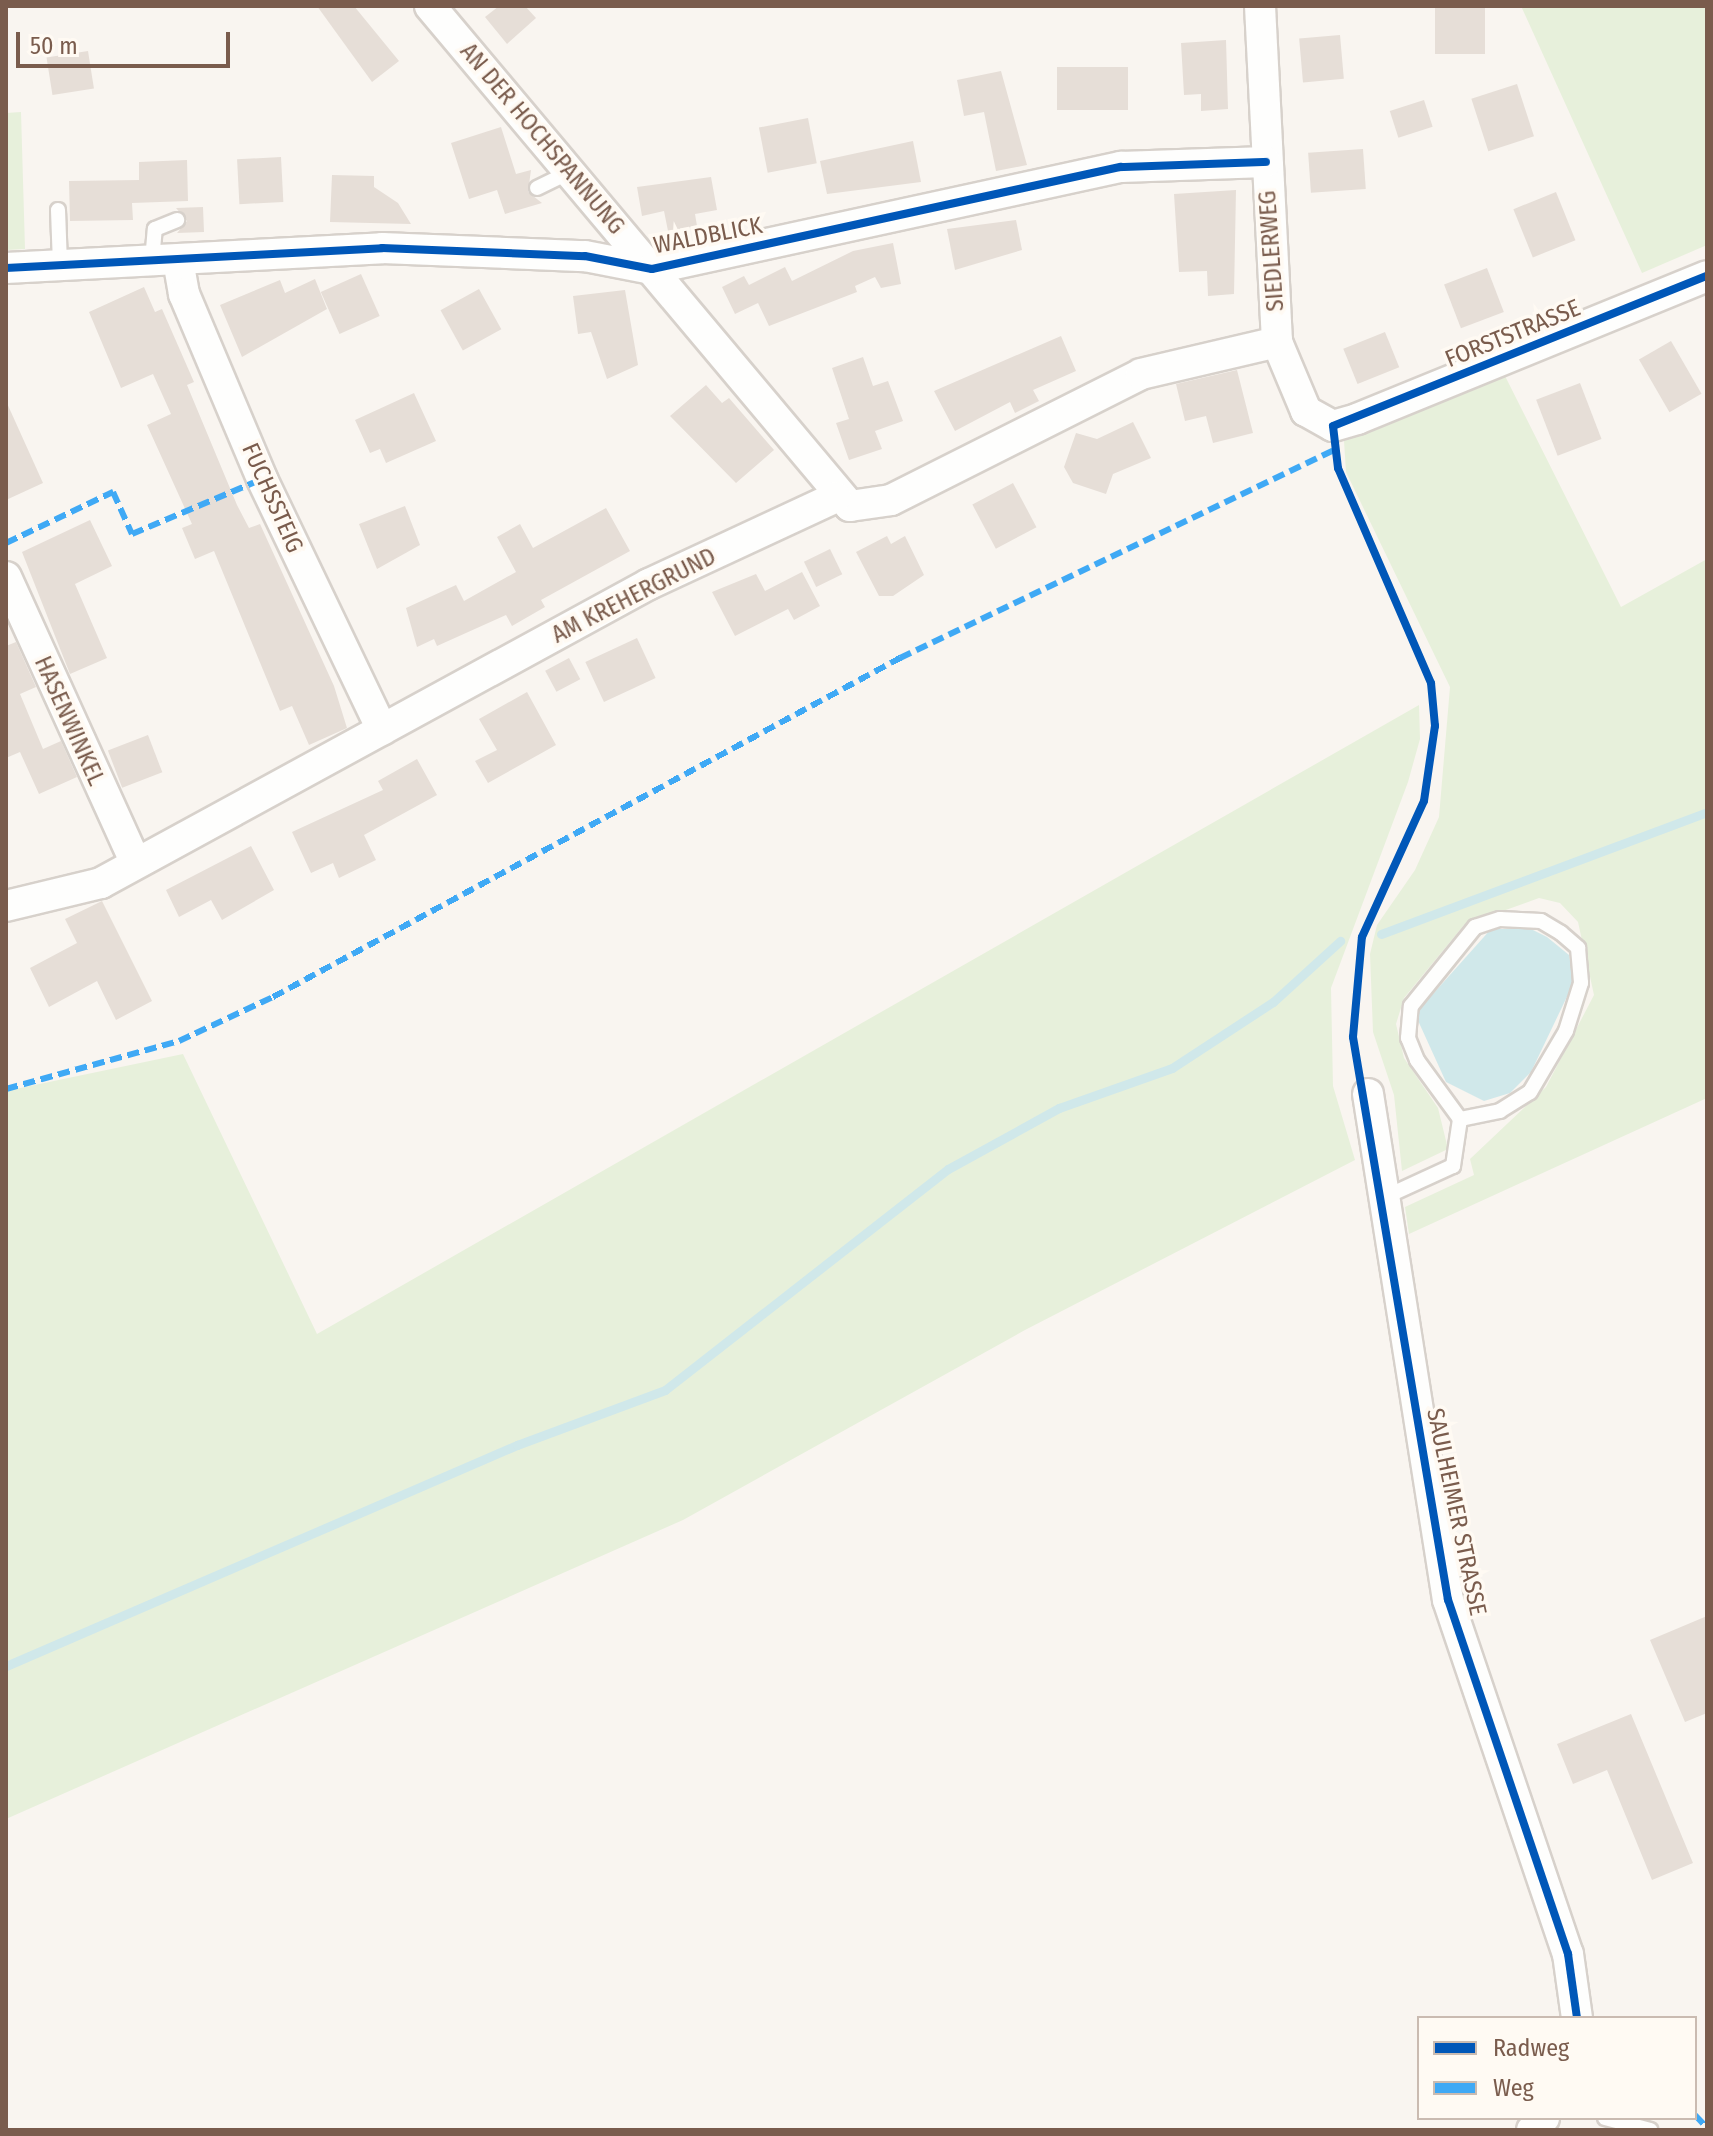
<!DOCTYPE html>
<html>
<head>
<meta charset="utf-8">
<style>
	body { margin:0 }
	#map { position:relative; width:1713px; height:2136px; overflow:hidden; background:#f9f5f0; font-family:"Fira Sans Condensed",sans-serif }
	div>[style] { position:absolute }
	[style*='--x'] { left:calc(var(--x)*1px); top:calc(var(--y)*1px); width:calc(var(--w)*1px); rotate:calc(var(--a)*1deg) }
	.green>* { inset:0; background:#e7f0db }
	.water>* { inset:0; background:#d0e8ea }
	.stream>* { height:9px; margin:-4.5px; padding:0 4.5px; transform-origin:4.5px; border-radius:4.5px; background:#d0e8ea }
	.building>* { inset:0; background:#e6ded7; transform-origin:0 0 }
	.roads { filter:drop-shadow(2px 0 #d7d1cb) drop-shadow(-2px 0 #d7d1cb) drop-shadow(0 2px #d7d1cb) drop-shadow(0 -2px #d7d1cb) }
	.service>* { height:14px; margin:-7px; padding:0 7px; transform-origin:7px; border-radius:7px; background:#fefefd }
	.minor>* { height:30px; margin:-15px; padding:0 15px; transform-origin:15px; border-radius:15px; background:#fefefd }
	.quiet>* { height:6px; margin-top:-3px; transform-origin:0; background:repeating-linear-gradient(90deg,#3fa9f5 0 12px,transparent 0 18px) }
	.cycleway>* { height:8px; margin:-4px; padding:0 4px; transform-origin:4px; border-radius:4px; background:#0057b8 }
	span { translate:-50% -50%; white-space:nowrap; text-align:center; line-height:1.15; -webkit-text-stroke:7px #fffaf3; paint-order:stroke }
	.street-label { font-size:24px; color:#7a5c4d }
	.frame { position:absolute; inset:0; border:8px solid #7a5c4d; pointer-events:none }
	.legend { position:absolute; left:1417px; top:2016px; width:280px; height:104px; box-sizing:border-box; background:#fffaf3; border:2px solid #cabbb1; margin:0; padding:10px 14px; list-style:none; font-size:24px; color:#7a5c4d }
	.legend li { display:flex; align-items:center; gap:16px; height:40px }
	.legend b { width:40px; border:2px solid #cabbb1 }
	.scale { position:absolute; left:16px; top:32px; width:214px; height:36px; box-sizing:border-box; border:4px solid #7a5c4d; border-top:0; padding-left:10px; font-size:24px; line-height:28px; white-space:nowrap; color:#7a5c4d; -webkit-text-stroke:6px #fffaf3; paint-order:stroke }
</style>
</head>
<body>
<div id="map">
	<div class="green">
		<i style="clip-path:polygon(1521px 6px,1707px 6px,1707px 245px,1642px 273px)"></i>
		<i style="clip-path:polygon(21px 112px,25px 249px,6px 250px,6px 113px)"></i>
		<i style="clip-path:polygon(1504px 374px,1621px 607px,1707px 559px,1707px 1098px,1409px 1234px,1405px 1207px,1474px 1175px,1470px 1159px,1546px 1087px,1594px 995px,1578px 922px,1560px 903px,1539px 898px,1464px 925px,1404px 998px,1396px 1024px,1404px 1058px,1438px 1108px,1448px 1149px,1402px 1171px,1394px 1095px,1373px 1032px,1370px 954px,1377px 925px,1415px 870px,1439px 817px,1450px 687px,1346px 472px,1344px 441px)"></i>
		<i style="clip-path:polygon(1419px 705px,1420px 739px,1408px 782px,1331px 988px,1333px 1086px,1355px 1160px,1025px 1330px,683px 1520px,6px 1819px,6px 1091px,183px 1054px,317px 1334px)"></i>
	</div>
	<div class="water">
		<i style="clip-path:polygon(1491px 929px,1531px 929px,1547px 937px,1569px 955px,1574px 982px,1531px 1072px,1510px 1093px,1484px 1101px,1446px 1082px,1415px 1014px)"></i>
	</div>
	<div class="stream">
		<i style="--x:1381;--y:934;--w:348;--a:-20.5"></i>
		<i style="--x:6;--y:1666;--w:557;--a:-23.39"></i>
		<i style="--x:517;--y:1445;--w:158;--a:-20.4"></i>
		<i style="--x:665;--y:1390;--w:359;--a:-38"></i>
		<i style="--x:948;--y:1169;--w:127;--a:-28.8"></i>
		<i style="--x:1059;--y:1108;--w:120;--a:-19.5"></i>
		<i style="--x:1172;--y:1068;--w:121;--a:-33.2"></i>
		<i style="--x:1273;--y:1002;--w:91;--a:-42.3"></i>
	</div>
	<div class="building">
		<i style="clip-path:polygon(317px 6px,354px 6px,399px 61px,372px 82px)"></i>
		<i style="clip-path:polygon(499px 6px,525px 6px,536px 18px,507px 44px,485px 17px)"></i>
		<i style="left:1435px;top:6px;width:50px;height:48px"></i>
		<i style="left:1340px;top:35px;width:44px;height:41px;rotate:85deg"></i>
		<i style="clip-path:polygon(1226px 40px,1228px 109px,1201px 111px,1201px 94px,1184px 95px,1181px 43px)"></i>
		<i style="left:88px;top:51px;width:38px;height:42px;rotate:81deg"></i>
		<i style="left:1057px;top:67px;width:71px;height:43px"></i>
		<i style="clip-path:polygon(1001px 71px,1027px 165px,996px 171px,984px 112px,964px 116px,957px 80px)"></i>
		<i style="left:1517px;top:84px;width:55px;height:48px;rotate:72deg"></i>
		<i style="left:1424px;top:100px;width:28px;height:36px;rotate:72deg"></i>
		<i style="left:808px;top:118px;width:46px;height:50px;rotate:79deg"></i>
		<i style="clip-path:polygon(501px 127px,516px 174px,531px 170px,528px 192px,542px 203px,505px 214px,497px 190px,469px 199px,451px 143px)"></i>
		<i style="clip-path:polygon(913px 141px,921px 182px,827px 194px,820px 161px)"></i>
		<i style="left:1363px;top:149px;width:40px;height:55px;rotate:86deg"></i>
		<i style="left:281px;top:157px;width:45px;height:44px;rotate:87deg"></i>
		<i style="clip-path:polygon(187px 160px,188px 201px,132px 203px,133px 220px,70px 221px,69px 181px,139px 180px,139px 162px)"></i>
		<i style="clip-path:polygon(332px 175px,374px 176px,374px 187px,398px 203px,411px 224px,330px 222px)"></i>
		<i style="clip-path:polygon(711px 177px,717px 210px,695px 214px,697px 226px,668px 231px,664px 211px,642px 216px,637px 187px)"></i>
		<i style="clip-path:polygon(1236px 190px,1234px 294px,1208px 296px,1207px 271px,1179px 272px,1174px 194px)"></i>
		<i style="left:1556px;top:192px;width:52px;height:46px;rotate:68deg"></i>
		<i style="clip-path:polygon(203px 207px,204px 232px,177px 233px,187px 221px,176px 208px)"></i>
		<i style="clip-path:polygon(1016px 220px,1022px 250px,955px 270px,947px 229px)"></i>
		<i style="clip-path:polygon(893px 243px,901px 284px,881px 288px,875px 277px,855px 286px,857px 292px,769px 326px,758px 303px,735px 314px,722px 287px,744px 276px,749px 285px,785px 267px,792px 281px,853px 251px)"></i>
		<i style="left:1487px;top:268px;width:47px;height:46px;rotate:69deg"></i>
		<i style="left:361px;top:274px;width:46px;height:44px;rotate:66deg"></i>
		<i style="clip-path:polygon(315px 279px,327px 309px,242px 357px,220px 305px,280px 280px,285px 293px)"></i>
		<i style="clip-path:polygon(144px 287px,155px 312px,162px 309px,194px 382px,187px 385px,237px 505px,249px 528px,260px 524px,334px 686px,347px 728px,309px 745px,292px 706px,280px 711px,214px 551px,195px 559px,182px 528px,192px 524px,147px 425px,171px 414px,153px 374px,121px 388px,89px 312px)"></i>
		<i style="left:479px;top:289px;width:46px;height:44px;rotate:61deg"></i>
		<i style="clip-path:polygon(625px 290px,638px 365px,607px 379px,591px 332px,578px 334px,573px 296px)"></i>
		<i style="left:1385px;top:332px;width:38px;height:45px;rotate:68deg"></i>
		<i style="clip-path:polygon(1061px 336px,1076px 371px,1033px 390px,1039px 401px,1015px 413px,1010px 402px,955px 431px,934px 391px)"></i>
		<i style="left:1671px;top:341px;width:61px;height:37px;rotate:60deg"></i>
		<i style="clip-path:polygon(863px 357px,873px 386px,888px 381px,903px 421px,875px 431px,882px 449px,849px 460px,836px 423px,849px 419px,832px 368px)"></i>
		<i style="clip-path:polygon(1237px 370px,1253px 433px,1213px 443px,1206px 416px,1185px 421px,1176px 384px)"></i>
		<i style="left:1580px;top:383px;width:60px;height:47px;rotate:69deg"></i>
		<i style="clip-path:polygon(706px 385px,722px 403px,729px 398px,774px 450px,736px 483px,670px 416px)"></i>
		<i style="clip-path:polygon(414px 393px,436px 441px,386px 463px,380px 449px,370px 453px,355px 420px)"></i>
		<i style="clip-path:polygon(6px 401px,43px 483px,6px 500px)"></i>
		<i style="clip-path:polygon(1133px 422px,1151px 458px,1113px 474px,1106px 494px,1073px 483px,1064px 467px,1076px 433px,1097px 439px)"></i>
		<i style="left:1013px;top:483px;width:50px;height:46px;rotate:62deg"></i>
		<i style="clip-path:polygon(405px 506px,420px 545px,377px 569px,359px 524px)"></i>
		<i style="clip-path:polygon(606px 508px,630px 551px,541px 600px,545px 607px,512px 626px,506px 615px,437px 646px,434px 639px,417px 647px,406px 608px,456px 585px,464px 601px,516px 572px,497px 537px,520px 524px,533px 548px)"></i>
		<i style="clip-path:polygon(90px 520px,112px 566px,75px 584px,107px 658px,70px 674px,22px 552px)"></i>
		<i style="clip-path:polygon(887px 536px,891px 544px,905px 536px,924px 575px,893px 596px,879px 596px,856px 552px)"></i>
		<i style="left:830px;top:549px;width:28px;height:29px;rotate:64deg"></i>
		<i style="clip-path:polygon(802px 572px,820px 606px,794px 620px,788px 609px,735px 636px,712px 592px,756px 574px,765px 591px)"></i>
		<i style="left:637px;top:638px;width:44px;height:57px;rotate:65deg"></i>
		<i style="clip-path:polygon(16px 642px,36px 687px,20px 694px,43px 749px,61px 741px,77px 777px,39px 794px,20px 752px,6px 758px,6px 646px)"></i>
		<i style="left:569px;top:658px;width:24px;height:27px;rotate:62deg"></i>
		<i style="clip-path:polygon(527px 692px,556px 745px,488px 783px,475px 761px,497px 750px,479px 719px)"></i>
		<i style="left:148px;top:735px;width:40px;height:43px;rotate:69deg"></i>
		<i style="clip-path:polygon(417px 759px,437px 795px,364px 835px,376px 860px,339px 878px,333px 863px,311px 873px,292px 832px,383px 790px,378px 781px)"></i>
		<i style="clip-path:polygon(251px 846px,274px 890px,222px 920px,211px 900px,179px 917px,166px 890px)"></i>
		<i style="clip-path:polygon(102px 901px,152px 1001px,116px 1020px,97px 981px,49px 1007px,30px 968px,77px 943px,65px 919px)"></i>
		<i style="clip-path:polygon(1707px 1616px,1707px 1713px,1685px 1722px,1650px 1640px)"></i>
		<i style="clip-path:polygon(1631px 1714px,1693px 1863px,1652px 1880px,1607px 1770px,1573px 1784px,1557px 1744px)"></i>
	</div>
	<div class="roads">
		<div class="service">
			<i style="--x:537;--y:188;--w:37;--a:-26"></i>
			<i style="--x:58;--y:210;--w:55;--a:87.9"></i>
			<i style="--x:152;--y:261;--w:32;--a:-85"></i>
			<i style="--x:155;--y:229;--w:24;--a:-22"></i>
			<i style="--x:1500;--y:919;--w:41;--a:2.8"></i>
			<i style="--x:1541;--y:921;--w:23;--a:31"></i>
			<i style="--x:1561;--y:933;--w:23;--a:41"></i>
			<i style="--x:1578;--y:948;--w:35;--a:85"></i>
			<i style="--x:1581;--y:983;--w:50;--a:107.4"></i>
			<i style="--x:1566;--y:1031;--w:71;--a:120.5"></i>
			<i style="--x:1530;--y:1092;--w:36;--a:148"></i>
			<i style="--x:1500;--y:1111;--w:41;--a:168.7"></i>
			<i style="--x:1460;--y:1119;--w:73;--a:-126.1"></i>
			<i style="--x:1417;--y:1060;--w:24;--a:-112"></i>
			<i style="--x:1408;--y:1038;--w:32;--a:-85"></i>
			<i style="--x:1411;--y:1006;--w:102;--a:-51"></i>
			<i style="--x:1475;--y:927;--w:26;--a:-18"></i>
			<i style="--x:1383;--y:1198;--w:77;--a:-24.6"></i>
			<i style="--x:1453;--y:1166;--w:48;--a:-81.5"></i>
			<i style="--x:1605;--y:2118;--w:47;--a:14.9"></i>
		</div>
		<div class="minor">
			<i style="--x:430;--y:6;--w:653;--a:49.97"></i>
			<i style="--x:850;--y:506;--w:41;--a:-8.3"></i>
			<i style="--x:891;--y:500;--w:280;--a:-26.7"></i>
			<i style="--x:1141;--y:374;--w:140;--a:-13.2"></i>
			<i style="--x:1260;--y:6;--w:336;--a:87.1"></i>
			<i style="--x:1277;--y:342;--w:75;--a:67.2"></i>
			<i style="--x:1306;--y:411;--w:31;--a:29"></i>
			<i style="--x:1333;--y:426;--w:25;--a:-16"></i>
			<i style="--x:1357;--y:419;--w:378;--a:-22.2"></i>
			<i style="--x:178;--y:260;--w:35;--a:80"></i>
			<i style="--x:184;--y:294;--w:201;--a:67.1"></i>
			<i style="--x:262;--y:479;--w:278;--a:64.4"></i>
			<i style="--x:6;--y:268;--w:377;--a:-3"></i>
			<i style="--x:382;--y:248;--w:203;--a:2.3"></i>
			<i style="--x:585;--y:256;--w:68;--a:11"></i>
			<i style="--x:652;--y:269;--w:480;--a:-12.3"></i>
			<i style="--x:1121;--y:167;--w:145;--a:-2"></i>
			<i style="--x:6;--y:577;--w:314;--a:65.6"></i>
			<i style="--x:6;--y:906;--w:98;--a:-13.6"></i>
			<i style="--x:101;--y:883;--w:624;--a:-28.62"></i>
			<i style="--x:649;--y:584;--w:206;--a:-24.9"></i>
			<i style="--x:1368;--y:1094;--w:512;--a:81.02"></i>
			<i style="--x:1448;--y:1600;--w:374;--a:71.3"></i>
			<i style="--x:1568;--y:1954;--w:65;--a:82"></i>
			<i style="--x:1532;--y:2130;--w:17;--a:-45"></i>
		</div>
	</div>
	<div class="quiet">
		<i style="--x:6;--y:543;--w:119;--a:-25.5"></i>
		<i style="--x:113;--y:492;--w:46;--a:65.7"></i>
		<i style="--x:132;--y:534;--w:141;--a:-22.9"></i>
		<i style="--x:6;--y:1089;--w:180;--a:-15.5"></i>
		<i style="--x:179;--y:1041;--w:104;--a:-25.1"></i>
		<i style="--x:273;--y:997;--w:713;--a:-28.4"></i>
		<i style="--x:900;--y:658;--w:486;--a:-25.6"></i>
		<i style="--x:1695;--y:2115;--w:18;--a:47"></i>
	</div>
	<div class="cycleway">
		<i style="--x:6;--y:268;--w:377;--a:-3"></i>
		<i style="--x:382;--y:248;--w:203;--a:2.3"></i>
		<i style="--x:585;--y:256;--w:68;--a:11"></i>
		<i style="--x:652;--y:269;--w:480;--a:-12.3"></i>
		<i style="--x:1121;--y:167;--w:145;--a:-2"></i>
		<i style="--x:1577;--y:2018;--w:65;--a:-98"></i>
		<i style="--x:1568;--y:1954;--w:374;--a:-108.7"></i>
		<i style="--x:1448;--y:1600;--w:571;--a:-99.58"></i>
		<i style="--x:1353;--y:1037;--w:100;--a:-84.9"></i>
		<i style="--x:1362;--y:937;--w:149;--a:-65.5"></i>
		<i style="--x:1424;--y:801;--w:76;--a:-81.7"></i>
		<i style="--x:1435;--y:726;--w:43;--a:-95.3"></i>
		<i style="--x:1431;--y:683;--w:234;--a:-113.4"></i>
		<i style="--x:1338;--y:468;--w:42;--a:-96.8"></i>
		<i style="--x:1333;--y:426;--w:403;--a:-21.9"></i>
	</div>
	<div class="street-label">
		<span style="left:542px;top:139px;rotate:50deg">AN DER HOCHSPANNUNG</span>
		<span style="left:708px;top:236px;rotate:-11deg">WALDBLICK</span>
		<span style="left:1272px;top:251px;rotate:-94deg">SIEDLERWEG</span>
		<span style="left:1513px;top:334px;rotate:-22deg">FORSTSTRASSE</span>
		<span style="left:272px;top:498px;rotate:66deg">FUCHSSTEIG</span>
		<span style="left:634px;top:596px;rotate:-27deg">AM KREHERGRUND</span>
		<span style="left:69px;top:721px;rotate:66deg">HASENWINKEL</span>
		<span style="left:1456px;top:1512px;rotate:78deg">SAULHEIMER STRASSE</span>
	</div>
	<div class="frame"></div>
	<ul class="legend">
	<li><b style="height:10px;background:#0057b8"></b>Radweg</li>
	<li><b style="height:10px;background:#3fa9f5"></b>Weg</li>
	</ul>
	<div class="scale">50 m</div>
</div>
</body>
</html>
